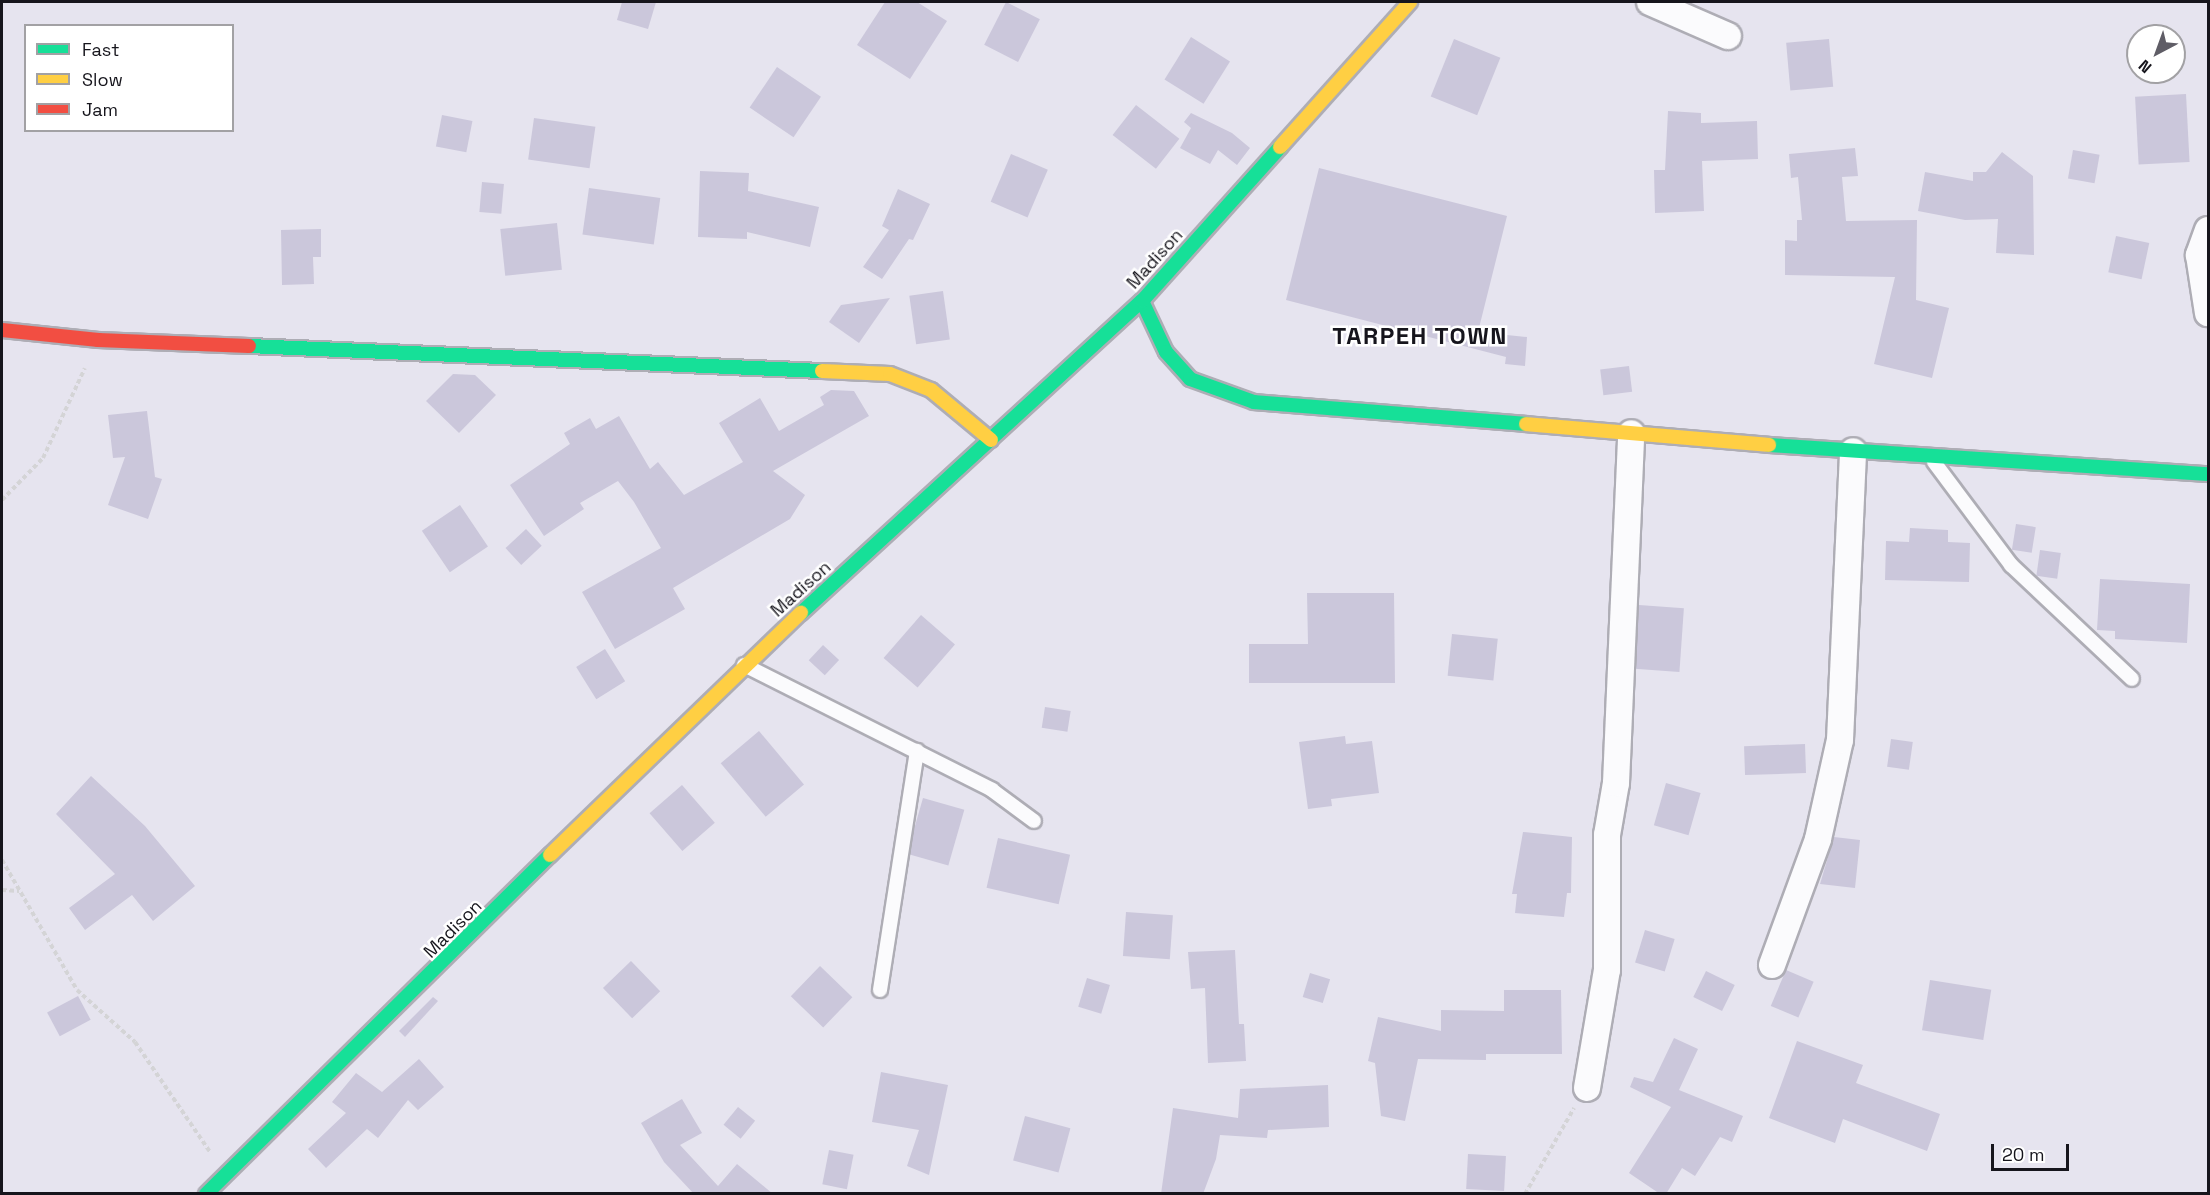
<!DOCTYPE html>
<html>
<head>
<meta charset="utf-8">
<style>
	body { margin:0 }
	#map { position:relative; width:2210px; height:1195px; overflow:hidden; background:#e6e4ef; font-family:"Space Grotesk",sans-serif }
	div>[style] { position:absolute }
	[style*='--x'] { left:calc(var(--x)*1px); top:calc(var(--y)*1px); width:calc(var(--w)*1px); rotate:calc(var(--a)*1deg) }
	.building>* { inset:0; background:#cbc7db; transform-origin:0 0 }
	.path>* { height:4px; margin-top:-2px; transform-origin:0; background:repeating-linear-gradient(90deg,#d4d4d6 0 4.5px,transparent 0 7.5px) }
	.roads { filter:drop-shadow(2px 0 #aeadb5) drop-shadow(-2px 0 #aeadb5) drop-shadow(0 2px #aeadb5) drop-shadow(0 -2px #aeadb5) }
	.lane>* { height:14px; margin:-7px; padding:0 7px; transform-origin:7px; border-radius:7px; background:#fbfbfd }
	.street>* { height:26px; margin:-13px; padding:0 13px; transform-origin:13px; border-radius:13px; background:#fbfbfd }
	.fast>* { height:14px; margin:-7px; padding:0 7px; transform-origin:7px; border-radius:7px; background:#16e098 }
	.slow>* { height:14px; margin:-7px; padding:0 7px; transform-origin:7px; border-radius:7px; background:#ffcf43 }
	.jam>* { height:14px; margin:-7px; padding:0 7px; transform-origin:7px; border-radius:7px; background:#f24e42 }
	span { translate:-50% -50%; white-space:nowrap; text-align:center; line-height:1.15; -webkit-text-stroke:5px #fff; paint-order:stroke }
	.street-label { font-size:18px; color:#16151c }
	.district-label { font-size:24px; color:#16151c; font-weight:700; letter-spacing:1.5px }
	.frame { position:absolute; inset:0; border:3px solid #16151c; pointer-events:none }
	.legend { position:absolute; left:24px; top:24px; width:210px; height:108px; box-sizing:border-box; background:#fff; border:2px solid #a2a1a4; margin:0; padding:8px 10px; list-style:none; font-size:18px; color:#16151c }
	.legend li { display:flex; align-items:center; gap:12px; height:30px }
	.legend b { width:30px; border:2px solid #a2a1a4 }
	.north { position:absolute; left:2126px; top:24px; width:60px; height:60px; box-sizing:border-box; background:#fff; border:2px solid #a2a1a4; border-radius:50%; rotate:221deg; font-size:16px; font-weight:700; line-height:24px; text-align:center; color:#16151c }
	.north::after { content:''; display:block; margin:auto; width:21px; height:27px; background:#5f5d66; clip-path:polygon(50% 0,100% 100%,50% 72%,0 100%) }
	.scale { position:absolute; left:1991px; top:1144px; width:78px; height:27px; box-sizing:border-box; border:3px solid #16151c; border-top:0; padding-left:8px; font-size:18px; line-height:21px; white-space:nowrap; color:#16151c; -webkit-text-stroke:4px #fff; paint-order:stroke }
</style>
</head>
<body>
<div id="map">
	<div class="building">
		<i style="clip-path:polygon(622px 2px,656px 2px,648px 29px,617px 20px)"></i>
		<i style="clip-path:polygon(885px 2px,917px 2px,947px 21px,910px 79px,857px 45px)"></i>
		<i style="left:1006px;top:2px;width:38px;height:48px;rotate:27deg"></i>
		<i style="left:1191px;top:37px;width:46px;height:50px;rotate:32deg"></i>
		<i style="left:1454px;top:39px;width:50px;height:62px;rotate:22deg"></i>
		<i style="left:1829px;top:39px;width:48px;height:43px;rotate:85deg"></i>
		<i style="left:777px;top:67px;width:53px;height:49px;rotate:34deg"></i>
		<i style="left:2186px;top:94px;width:68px;height:51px;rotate:87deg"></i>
		<i style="left:1136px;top:105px;width:55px;height:38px;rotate:38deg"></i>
		<i style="clip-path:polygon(1668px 111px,1701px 113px,1701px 123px,1757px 121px,1758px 159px,1702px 161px,1704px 211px,1655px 213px,1654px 170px,1665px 170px)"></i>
		<i style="clip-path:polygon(1191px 113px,1232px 133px,1250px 148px,1237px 165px,1218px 150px,1210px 164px,1180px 148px,1191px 128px,1184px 122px)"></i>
		<i style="left:442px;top:115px;width:31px;height:32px;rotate:11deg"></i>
		<i style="left:534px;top:118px;width:62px;height:42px;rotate:8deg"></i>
		<i style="clip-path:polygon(1855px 148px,1858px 176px,1842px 177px,1846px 221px,1917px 220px,1916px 300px,1949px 308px,1932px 378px,1874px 364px,1895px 277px,1785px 275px,1785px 240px,1797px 241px,1797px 220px,1802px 220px,1798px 177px,1791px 178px,1789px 154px)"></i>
		<i style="left:2073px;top:150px;width:27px;height:29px;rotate:10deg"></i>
		<i style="clip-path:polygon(2002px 152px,2033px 176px,2034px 255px,1996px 253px,1998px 219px,1965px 220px,1918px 211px,1925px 172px,1973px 181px,1973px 172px,1986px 172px)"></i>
		<i style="left:1011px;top:154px;width:40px;height:52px;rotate:23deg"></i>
		<i style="clip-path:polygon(1319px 168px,1507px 216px,1478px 332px,1527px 337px,1525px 366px,1505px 364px,1506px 357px,1286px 300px)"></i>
		<i style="clip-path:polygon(700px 171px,749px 173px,748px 191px,819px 207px,810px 247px,747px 232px,747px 239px,698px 237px)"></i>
		<i style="left:482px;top:182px;width:22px;height:30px;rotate:5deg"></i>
		<i style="left:589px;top:188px;width:72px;height:47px;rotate:8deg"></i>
		<i style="clip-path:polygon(898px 189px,930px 204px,913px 240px,909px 239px,882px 279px,863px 267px,889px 230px,882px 226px)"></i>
		<i style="left:557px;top:223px;width:47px;height:57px;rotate:84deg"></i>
		<i style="clip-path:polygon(321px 229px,321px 257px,313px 257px,314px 284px,282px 285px,281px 230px)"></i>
		<i style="left:2116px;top:236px;width:34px;height:37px;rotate:12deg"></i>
		<i style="left:943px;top:291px;width:49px;height:34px;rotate:82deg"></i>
		<i style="clip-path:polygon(890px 298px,859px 343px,829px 322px,841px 305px)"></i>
		<i style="left:1629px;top:366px;width:26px;height:29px;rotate:83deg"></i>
		<i style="clip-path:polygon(453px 374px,475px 375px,496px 395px,459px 433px,426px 401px)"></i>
		<i style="clip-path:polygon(831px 390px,854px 391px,869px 416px,773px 471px,805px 495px,790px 519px,673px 588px,685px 609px,615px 649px,582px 592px,661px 548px,634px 502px,618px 481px,580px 503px,584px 509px,544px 536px,510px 485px,570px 444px,564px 433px,590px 418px,596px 429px,619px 416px,650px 469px,658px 462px,684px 495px,743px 462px,719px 423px,760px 398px,779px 431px,824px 405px,820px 397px)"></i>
		<i style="clip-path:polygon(147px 411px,155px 477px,162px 479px,148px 519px,108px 505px,125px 457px,113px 458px,108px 415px)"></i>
		<i style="left:460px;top:505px;width:50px;height:46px;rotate:56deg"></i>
		<i style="left:2016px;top:524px;width:20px;height:26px;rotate:9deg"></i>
		<i style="clip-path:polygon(1910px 528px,1948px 530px,1948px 542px,1970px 543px,1969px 582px,1885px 580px,1886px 541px,1909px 542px)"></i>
		<i style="left:526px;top:529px;width:23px;height:28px;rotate:47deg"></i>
		<i style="left:2040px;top:550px;width:21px;height:26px;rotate:8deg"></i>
		<i style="clip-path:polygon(2100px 579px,2190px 584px,2187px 643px,2115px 639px,2115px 631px,2097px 630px)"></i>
		<i style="clip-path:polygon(1307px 593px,1394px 593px,1395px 683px,1249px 683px,1249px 644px,1308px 644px)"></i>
		<i style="left:1639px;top:605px;width:45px;height:64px;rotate:4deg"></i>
		<i style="left:921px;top:615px;width:45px;height:57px;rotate:41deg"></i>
		<i style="left:1452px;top:634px;width:46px;height:42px;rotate:6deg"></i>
		<i style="left:823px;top:645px;width:22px;height:21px;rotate:43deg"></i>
		<i style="left:605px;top:649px;width:38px;height:34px;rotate:58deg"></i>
		<i style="left:1045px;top:707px;width:26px;height:21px;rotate:9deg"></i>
		<i style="left:759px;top:731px;width:70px;height:50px;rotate:50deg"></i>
		<i style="clip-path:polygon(1345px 736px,1346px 744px,1372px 741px,1379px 793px,1331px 799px,1332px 806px,1308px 809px,1299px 742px)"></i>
		<i style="left:1891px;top:739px;width:22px;height:28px;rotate:8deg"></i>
		<i style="left:1805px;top:744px;width:29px;height:61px;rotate:88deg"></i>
		<i style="clip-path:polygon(91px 776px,145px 826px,195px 886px,153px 921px,132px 895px,85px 930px,69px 908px,115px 874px,56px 814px)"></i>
		<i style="left:1666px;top:783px;width:36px;height:44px;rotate:16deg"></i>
		<i style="left:682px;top:785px;width:50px;height:43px;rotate:49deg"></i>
		<i style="left:923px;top:798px;width:43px;height:58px;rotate:16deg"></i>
		<i style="clip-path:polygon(1523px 832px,1572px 837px,1571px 893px,1567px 893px,1564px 917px,1515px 913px,1517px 894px,1512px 894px)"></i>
		<i style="clip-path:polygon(1834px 837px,1860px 840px,1855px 888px,1820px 884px)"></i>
		<i style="left:998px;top:838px;width:74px;height:51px;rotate:13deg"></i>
		<i style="left:1126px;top:912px;width:47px;height:44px;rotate:4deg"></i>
		<i style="left:1645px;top:930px;width:31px;height:34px;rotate:17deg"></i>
		<i style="clip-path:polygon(1235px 950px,1239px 1024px,1244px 1024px,1246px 1061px,1208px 1063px,1205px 988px,1191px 989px,1188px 952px)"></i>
		<i style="left:631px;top:961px;width:42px;height:39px;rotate:46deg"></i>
		<i style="left:820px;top:966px;width:45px;height:42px;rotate:44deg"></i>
		<i style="left:1786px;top:970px;width:30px;height:39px;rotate:23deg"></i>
		<i style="left:1706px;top:971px;width:32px;height:29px;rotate:26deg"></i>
		<i style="left:1310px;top:973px;width:21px;height:25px;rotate:17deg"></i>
		<i style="left:1087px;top:978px;width:24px;height:30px;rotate:17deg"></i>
		<i style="left:1930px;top:980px;width:62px;height:51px;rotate:9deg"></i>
		<i style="clip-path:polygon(1504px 990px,1561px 990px,1562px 1054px,1486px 1054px,1486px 1060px,1418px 1059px,1405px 1121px,1381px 1116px,1375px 1063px,1368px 1061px,1378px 1017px,1441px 1031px,1441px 1010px,1504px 1011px)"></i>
		<i style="left:78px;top:996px;width:27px;height:35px;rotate:62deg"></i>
		<i style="clip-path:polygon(433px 997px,438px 1001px,405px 1037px,399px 1031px)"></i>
		<i style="clip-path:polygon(1674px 1038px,1698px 1049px,1679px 1090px,1743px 1116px,1732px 1142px,1720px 1137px,1695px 1176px,1682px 1168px,1666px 1194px,1660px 1194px,1629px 1173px,1671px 1107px,1630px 1087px,1634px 1077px,1653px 1082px)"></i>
		<i style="clip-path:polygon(1797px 1041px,1863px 1065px,1856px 1083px,1940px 1114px,1927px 1151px,1843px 1119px,1835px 1143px,1769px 1118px)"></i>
		<i style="clip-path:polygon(419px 1059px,444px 1087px,418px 1110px,408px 1100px,378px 1138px,367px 1129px,326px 1168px,308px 1149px,346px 1113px,332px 1102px,356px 1073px,382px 1092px)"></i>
		<i style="clip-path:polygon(881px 1072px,948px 1085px,929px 1175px,907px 1166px,919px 1130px,872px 1122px)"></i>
		<i style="clip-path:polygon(1328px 1085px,1329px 1127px,1268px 1130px,1267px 1138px,1220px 1135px,1216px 1159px,1203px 1194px,1161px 1194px,1173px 1108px,1238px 1118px,1240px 1089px)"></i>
		<i style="clip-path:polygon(682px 1099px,702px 1133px,680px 1145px,718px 1186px,737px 1164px,773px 1194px,694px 1194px,664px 1162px,641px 1123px)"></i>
		<i style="left:738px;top:1107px;width:22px;height:23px;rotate:39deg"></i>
		<i style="left:1025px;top:1116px;width:47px;height:46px;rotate:15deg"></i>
		<i style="left:829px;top:1150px;width:25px;height:35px;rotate:11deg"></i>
		<i style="left:1468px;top:1154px;width:38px;height:35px;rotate:3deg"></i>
	</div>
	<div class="path">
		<i style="--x:2;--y:500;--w:59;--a:-45.7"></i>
		<i style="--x:43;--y:458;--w:99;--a:-65"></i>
		<i style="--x:2;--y:860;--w:150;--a:60"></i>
		<i style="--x:77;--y:990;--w:78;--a:41.9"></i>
		<i style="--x:135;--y:1042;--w:133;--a:55.7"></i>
		<i style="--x:2;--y:890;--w:17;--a:3"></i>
		<i style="--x:1525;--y:1194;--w:99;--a:-60.3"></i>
	</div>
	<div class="roads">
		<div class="lane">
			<i style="--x:1934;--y:462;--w:129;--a:53.2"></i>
			<i style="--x:2011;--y:565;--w:166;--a:43.3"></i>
			<i style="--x:744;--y:665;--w:278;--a:26.7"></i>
			<i style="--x:992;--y:790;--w:52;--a:36.4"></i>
			<i style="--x:880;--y:990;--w:242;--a:-81.2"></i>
		</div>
		<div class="street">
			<i style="--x:1650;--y:2;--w:85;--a:23.6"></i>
			<i style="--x:2208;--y:230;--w:27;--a:110"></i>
			<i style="--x:2199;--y:255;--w:59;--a:81.2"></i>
			<i style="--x:1772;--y:965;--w:134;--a:-69.9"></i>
			<i style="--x:1818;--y:839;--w:101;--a:-77.5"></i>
			<i style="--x:1840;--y:740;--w:289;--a:-87.4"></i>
			<i style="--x:1587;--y:1088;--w:120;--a:-80.4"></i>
			<i style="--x:1607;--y:970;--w:135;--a:-90"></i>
			<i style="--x:1607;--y:835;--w:53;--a:-80.2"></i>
			<i style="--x:1616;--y:783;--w:350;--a:-87.5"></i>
		</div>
		<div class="fast">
			<i style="--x:1142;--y:301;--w:56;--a:64.8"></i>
			<i style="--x:1166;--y:352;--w:36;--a:48"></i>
			<i style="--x:1190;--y:379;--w:68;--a:19.8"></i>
			<i style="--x:1254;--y:402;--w:273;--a:4.6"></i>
			<i style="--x:249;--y:346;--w:574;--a:2.5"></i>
			<i style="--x:1769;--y:445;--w:440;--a:3.8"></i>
			<i style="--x:801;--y:613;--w:462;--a:-42.5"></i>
			<i style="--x:1142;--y:301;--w:207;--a:-48.1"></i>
			<i style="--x:206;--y:1194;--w:483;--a:-44.6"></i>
		</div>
		<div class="slow">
			<i style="--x:1280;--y:147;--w:195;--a:-48.1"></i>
			<i style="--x:822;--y:371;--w:68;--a:2.5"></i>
			<i style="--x:890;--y:374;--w:44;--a:21.3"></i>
			<i style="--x:931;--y:390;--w:78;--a:39.8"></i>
			<i style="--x:1526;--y:424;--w:244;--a:4.9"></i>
			<i style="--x:550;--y:855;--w:349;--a:-44"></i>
		</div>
		<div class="jam">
			<i style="--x:2;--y:330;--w:97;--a:5.9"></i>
			<i style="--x:98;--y:340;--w:151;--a:2.3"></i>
		</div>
	</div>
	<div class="street-label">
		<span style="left:1155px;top:259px;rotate:-48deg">Madison</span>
		<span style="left:801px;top:589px;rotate:-42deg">Madison</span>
		<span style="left:453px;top:929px;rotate:-45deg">Madison</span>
	</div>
	<div class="district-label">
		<span style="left:1420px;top:336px">TARPEH TOWN</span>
	</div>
	<div class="frame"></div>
	<ul class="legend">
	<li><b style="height:8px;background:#16e098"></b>Fast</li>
	<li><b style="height:8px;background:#ffcf43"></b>Slow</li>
	<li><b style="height:8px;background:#f24e42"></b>Jam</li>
	</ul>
	<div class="north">N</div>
	<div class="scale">20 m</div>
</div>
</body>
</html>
